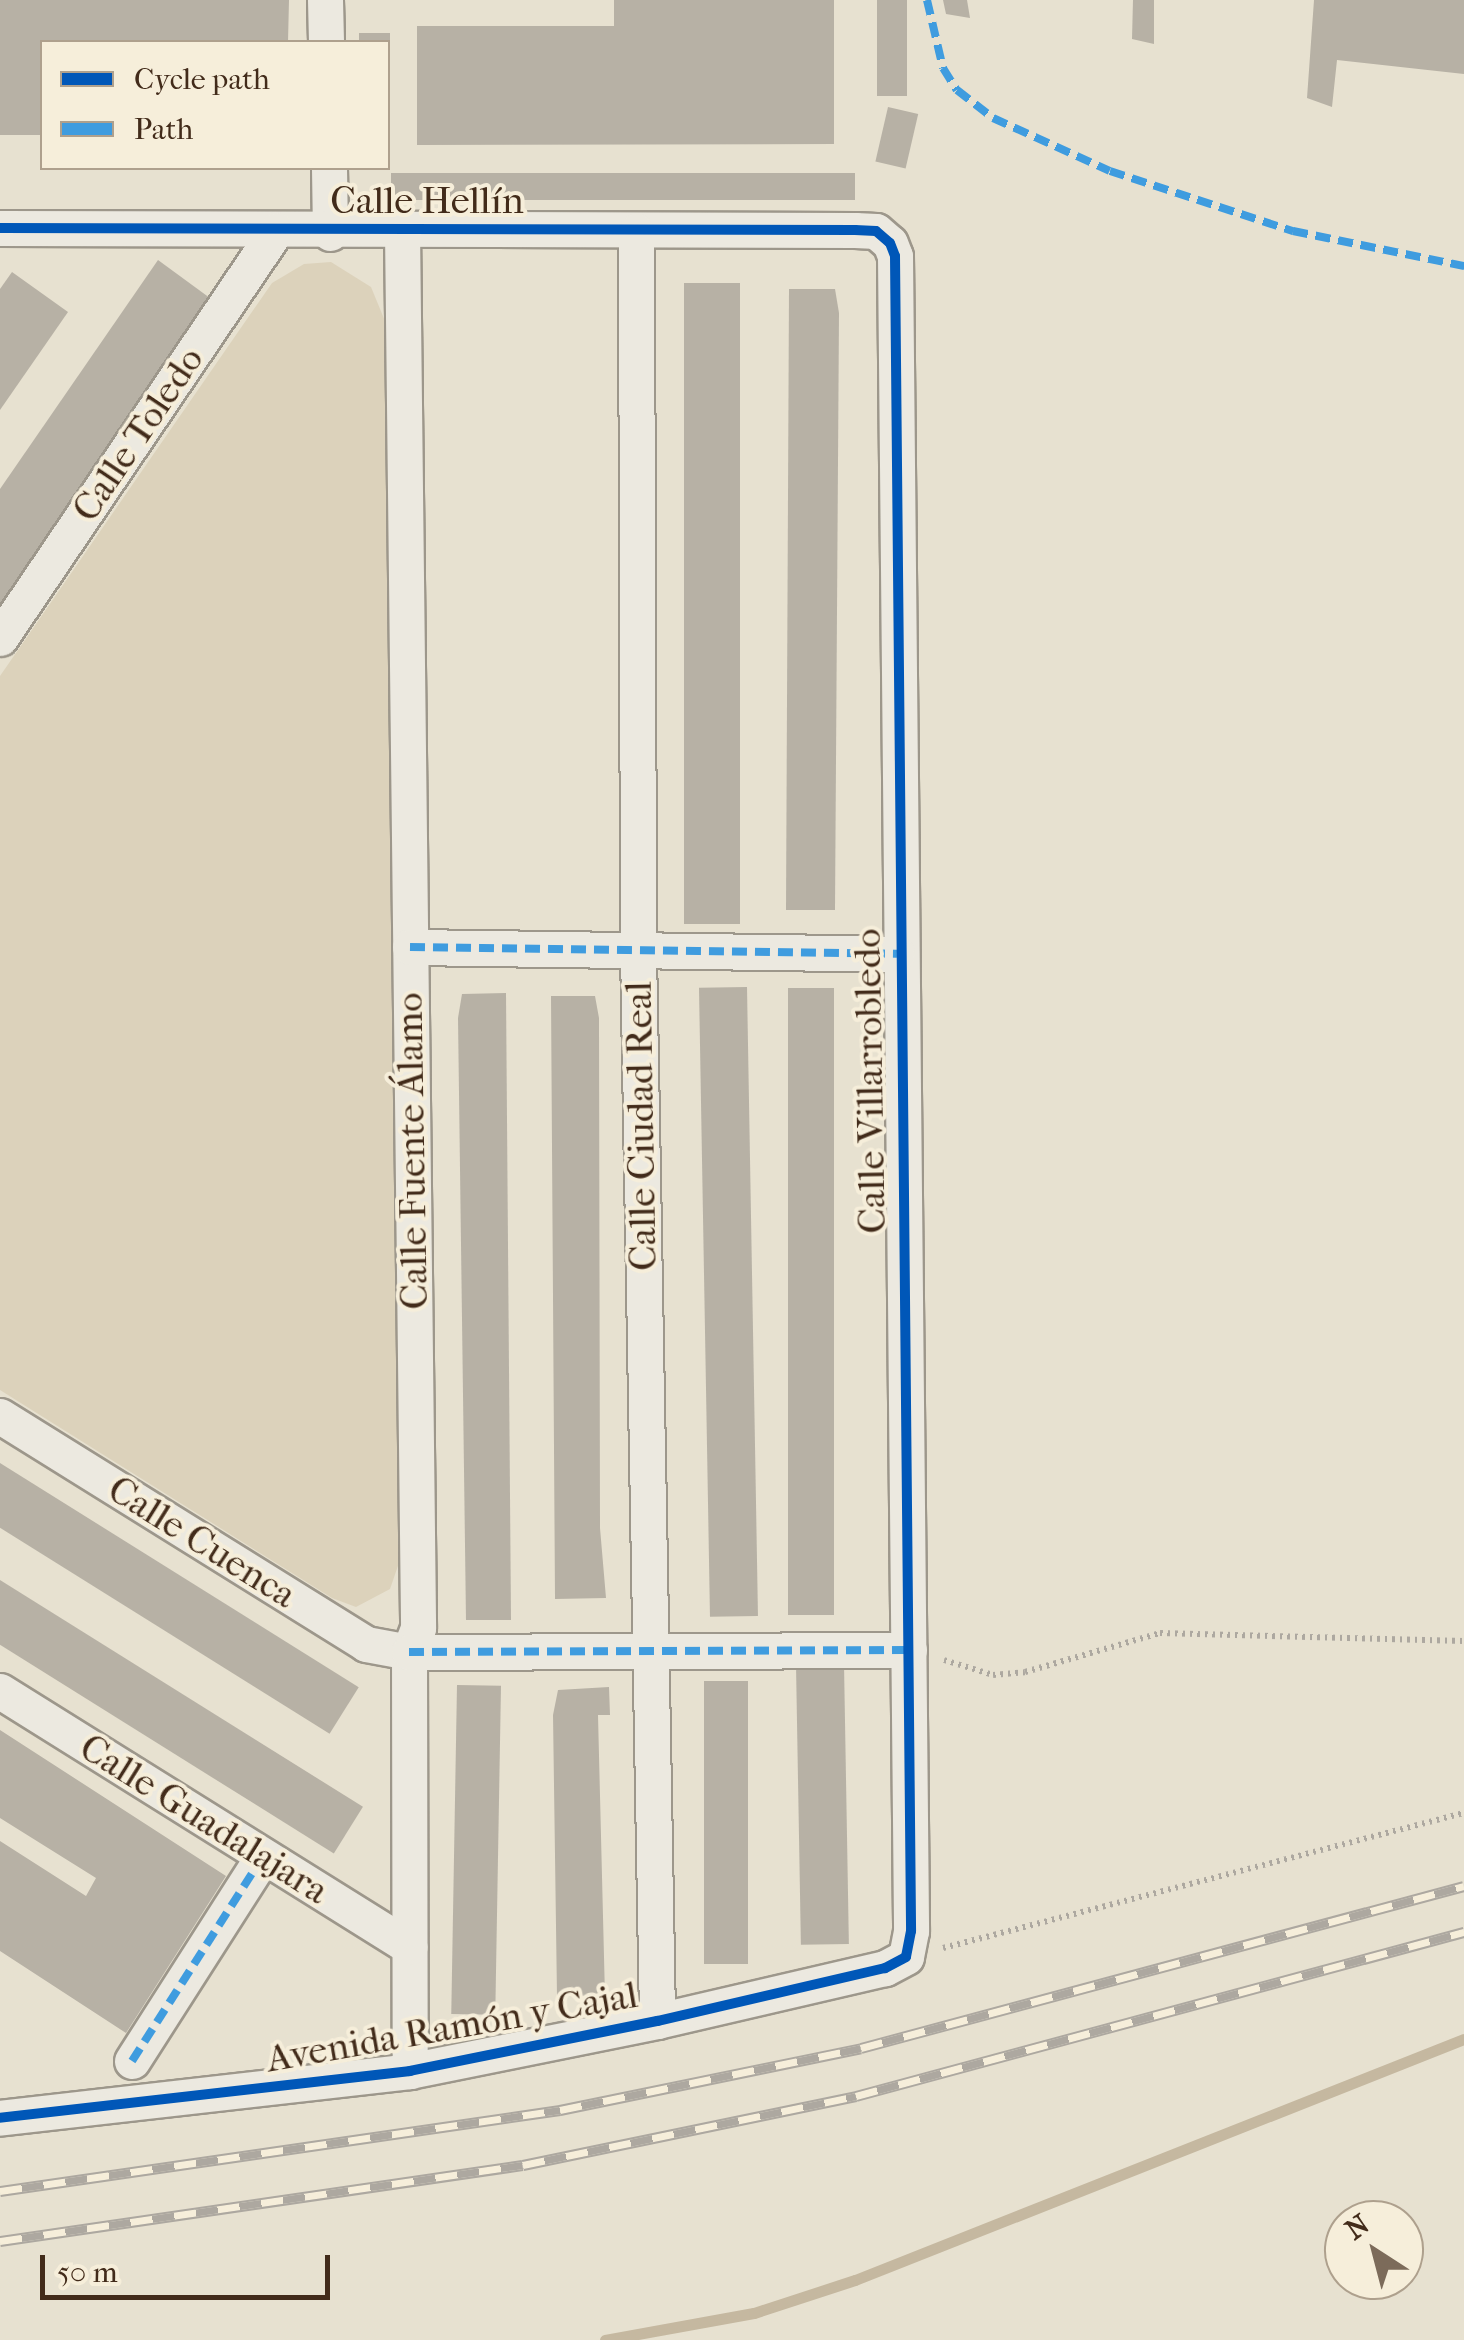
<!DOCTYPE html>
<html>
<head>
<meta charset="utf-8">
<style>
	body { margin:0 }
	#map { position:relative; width:1464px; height:2340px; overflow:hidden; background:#e7e1d0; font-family:"IM FELL French Canon",serif }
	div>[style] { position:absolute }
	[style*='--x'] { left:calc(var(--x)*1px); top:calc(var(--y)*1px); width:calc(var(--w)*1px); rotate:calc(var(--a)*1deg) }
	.green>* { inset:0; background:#dcd2bb }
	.stream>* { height:11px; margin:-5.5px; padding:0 5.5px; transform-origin:5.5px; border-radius:5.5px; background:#c5b8a0 }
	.building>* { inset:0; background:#b7b1a5; transform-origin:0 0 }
	.path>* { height:6px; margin-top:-3px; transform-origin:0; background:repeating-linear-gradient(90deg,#ada8a0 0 2.5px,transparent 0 7.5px) }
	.roads { filter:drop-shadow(2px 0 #9d978b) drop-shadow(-2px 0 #9d978b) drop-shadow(0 2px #9d978b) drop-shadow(0 -2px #9d978b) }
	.street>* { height:35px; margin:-17.5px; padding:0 17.5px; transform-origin:17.5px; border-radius:17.5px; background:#ece9e0 }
	.rail>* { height:11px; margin-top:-5.5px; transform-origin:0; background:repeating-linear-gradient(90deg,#f6eeda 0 22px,#ada8a0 0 44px); box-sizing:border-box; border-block:2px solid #ada8a0 }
	.quiet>* { height:8px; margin-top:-4px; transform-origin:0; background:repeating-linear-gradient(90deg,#3f9cdf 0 15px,transparent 0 23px) }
	.cycleway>* { height:10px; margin:-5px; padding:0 5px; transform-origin:5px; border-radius:5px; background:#0057b8 }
	span { translate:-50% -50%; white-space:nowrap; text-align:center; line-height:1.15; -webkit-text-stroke:8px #f6eeda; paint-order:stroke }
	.street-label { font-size:38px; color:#422b1a }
	.legend { position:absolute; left:40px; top:40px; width:350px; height:130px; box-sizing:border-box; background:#f6eeda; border:2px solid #aea08d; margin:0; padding:12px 18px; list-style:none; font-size:30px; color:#422b1a }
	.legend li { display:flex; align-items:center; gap:20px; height:50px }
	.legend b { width:50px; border:2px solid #aea08d }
	.north { position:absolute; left:1324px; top:2200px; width:100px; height:100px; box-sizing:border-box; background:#f6eeda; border:2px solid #aea08d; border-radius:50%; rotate:324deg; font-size:28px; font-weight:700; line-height:40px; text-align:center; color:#422b1a }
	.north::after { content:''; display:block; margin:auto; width:35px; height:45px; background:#7c6b5a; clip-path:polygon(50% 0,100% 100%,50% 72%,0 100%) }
	.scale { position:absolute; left:40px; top:2255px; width:290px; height:45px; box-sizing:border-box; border:5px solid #422b1a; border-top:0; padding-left:12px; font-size:30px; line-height:35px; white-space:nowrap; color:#422b1a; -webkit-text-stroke:8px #f6eeda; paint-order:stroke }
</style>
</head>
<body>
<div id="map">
	<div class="green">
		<i style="clip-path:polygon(331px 262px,371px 287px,385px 321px,400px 1560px,390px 1589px,356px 1607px,332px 1598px,0 1390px,0 676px,272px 283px,304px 264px)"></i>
	</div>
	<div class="stream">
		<i style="--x:605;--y:2340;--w:151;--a:-10.3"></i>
		<i style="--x:754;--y:2313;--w:106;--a:-18.1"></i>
		<i style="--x:855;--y:2280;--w:655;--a:-21.59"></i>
	</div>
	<div class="building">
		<i style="clip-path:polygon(0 0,289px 0,288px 42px,42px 42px,42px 135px,0 135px)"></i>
		<i style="clip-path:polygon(614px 0,834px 0,834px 144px,417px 145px,417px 26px,614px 26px)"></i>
		<i style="left:877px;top:0;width:30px;height:96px"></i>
		<i style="clip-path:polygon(943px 0,967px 0,970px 18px,946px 14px)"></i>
		<i style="clip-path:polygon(1133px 0,1154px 0,1154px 44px,1132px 39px)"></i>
		<i style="clip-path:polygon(1314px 0,1464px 0,1464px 74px,1337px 60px,1332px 107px,1307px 98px)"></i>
		<i style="left:390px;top:33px;width:9px;height:31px;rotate:90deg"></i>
		<i style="left:888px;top:107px;width:31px;height:56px;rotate:13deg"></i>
		<i style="left:391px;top:173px;width:464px;height:27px"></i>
		<i style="clip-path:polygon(158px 260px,214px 301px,0 611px,0 489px)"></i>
		<i style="clip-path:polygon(12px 272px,68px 312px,0 410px,0 289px)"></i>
		<i style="left:740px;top:283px;width:641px;height:56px;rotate:90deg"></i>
		<i style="clip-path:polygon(789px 289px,835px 289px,839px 313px,835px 910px,786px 910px)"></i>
		<i style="left:747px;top:987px;width:629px;height:48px;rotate:89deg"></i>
		<i style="left:788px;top:988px;width:46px;height:627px"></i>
		<i style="clip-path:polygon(506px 993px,511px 1620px,466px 1620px,458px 1018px,462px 994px)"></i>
		<i style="clip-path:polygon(551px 996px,595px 996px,599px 1018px,600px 1528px,606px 1598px,555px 1599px)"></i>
		<i style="left:0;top:1463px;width:423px;height:55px;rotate:32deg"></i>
		<i style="left:0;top:1580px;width:428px;height:55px;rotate:32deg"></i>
		<i style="left:844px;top:1664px;width:280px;height:48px;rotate:89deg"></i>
		<i style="left:748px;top:1681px;width:283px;height:44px;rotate:90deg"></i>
		<i style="left:457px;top:1685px;width:44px;height:329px;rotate:1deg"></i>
		<i style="clip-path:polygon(609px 1687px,610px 1715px,598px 1715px,605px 1997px,557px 1996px,553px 1715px,558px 1690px)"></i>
		<i style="clip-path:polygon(0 1730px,226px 1876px,126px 2033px,0 1951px,0 1841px,86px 1896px,96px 1878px,0 1818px)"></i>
	</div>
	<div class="path">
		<i style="--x:944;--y:1660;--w:51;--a:17"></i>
		<i style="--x:993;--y:1675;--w:32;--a:-5"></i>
		<i style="--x:1025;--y:1672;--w:141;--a:-16.1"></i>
		<i style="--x:1160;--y:1633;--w:304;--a:1.5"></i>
		<i style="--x:943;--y:1948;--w:538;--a:-14.53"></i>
	</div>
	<div class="roads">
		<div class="street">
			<i style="--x:325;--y:0;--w:42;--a:88.6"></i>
			<i style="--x:329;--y:168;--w:65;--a:89.1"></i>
			<i style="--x:0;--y:228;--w:855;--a:0.13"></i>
			<i style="--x:855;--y:230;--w:21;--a:3"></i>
			<i style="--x:876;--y:231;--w:18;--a:41"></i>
			<i style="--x:890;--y:243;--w:14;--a:69"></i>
			<i style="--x:895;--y:256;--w:1675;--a:89.45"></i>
			<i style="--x:911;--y:1931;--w:26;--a:101"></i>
			<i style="--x:906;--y:1957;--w:24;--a:152"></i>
			<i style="--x:885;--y:1968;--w:234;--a:166.9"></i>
			<i style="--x:657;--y:2021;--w:252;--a:168.6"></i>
			<i style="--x:410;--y:2071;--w:413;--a:173.5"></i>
			<i style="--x:402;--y:230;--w:1398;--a:89.34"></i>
			<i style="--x:418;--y:1628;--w:26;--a:111"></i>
			<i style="--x:409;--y:1652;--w:419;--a:89.9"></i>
			<i style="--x:636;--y:231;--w:719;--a:89.84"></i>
			<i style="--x:638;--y:950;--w:1071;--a:88.98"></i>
			<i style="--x:0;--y:638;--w:493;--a:-55.9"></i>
			<i style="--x:410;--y:947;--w:487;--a:0.8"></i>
			<i style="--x:0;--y:1416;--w:431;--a:31.9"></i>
			<i style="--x:366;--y:1644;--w:44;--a:10.5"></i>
			<i style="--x:409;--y:1652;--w:500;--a:-0.23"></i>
			<i style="--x:0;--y:1691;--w:483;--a:32"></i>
			<i style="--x:132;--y:2061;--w:243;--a:-57.4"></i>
		</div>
	</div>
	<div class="rail">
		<i style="--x:0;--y:2191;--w:566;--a:-8.23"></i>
		<i style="--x:560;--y:2110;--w:307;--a:-11.6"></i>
		<i style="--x:861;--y:2048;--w:624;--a:-15.04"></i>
		<i style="--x:0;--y:2241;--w:528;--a:-8.27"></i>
		<i style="--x:523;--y:2165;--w:340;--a:-11.7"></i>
		<i style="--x:856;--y:2096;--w:630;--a:-15.1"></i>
	</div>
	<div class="quiet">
		<i style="--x:927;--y:0;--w:70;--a:76.8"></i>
		<i style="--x:943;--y:68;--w:26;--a:58"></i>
		<i style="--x:957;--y:90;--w:46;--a:37.9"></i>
		<i style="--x:993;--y:118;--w:128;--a:24.4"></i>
		<i style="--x:1110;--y:171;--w:193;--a:18.2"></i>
		<i style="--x:1293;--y:231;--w:175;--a:11.6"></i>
		<i style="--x:410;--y:947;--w:487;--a:0.8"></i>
		<i style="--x:409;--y:1652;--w:500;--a:-0.23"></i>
		<i style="--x:132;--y:2061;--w:243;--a:-57.4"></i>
	</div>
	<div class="cycleway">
		<i style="--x:0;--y:228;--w:855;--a:0.13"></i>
		<i style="--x:855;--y:230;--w:21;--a:3"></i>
		<i style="--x:876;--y:231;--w:18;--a:41"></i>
		<i style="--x:890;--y:243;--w:14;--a:69"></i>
		<i style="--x:895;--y:256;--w:1675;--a:89.45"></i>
		<i style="--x:911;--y:1931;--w:26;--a:101"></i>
		<i style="--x:906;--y:1957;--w:24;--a:152"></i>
		<i style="--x:885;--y:1968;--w:234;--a:166.9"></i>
		<i style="--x:657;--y:2021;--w:252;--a:168.6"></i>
		<i style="--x:410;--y:2071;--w:413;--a:173.5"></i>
	</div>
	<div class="street-label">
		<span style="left:427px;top:201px">Calle Hellín</span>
		<span style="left:138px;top:434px;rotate:-56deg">Calle Toledo</span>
		<span style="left:870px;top:1081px;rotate:-91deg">Calle Villarrobledo</span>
		<span style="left:641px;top:1126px;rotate:-91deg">Calle Ciudad Real</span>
		<span style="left:412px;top:1151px;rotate:-91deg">Calle Fuente Álamo</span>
		<span style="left:202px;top:1542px;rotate:32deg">Calle Cuenca</span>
		<span style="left:204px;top:1819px;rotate:32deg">Calle Guadalajara</span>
		<span style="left:452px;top:2027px;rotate:-10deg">Avenida Ramón y Cajal</span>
	</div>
	<ul class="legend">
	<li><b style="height:12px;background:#0057b8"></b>Cycle path</li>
	<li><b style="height:12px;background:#3f9cdf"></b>Path</li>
	</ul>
	<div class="north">N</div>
	<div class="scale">50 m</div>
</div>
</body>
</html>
